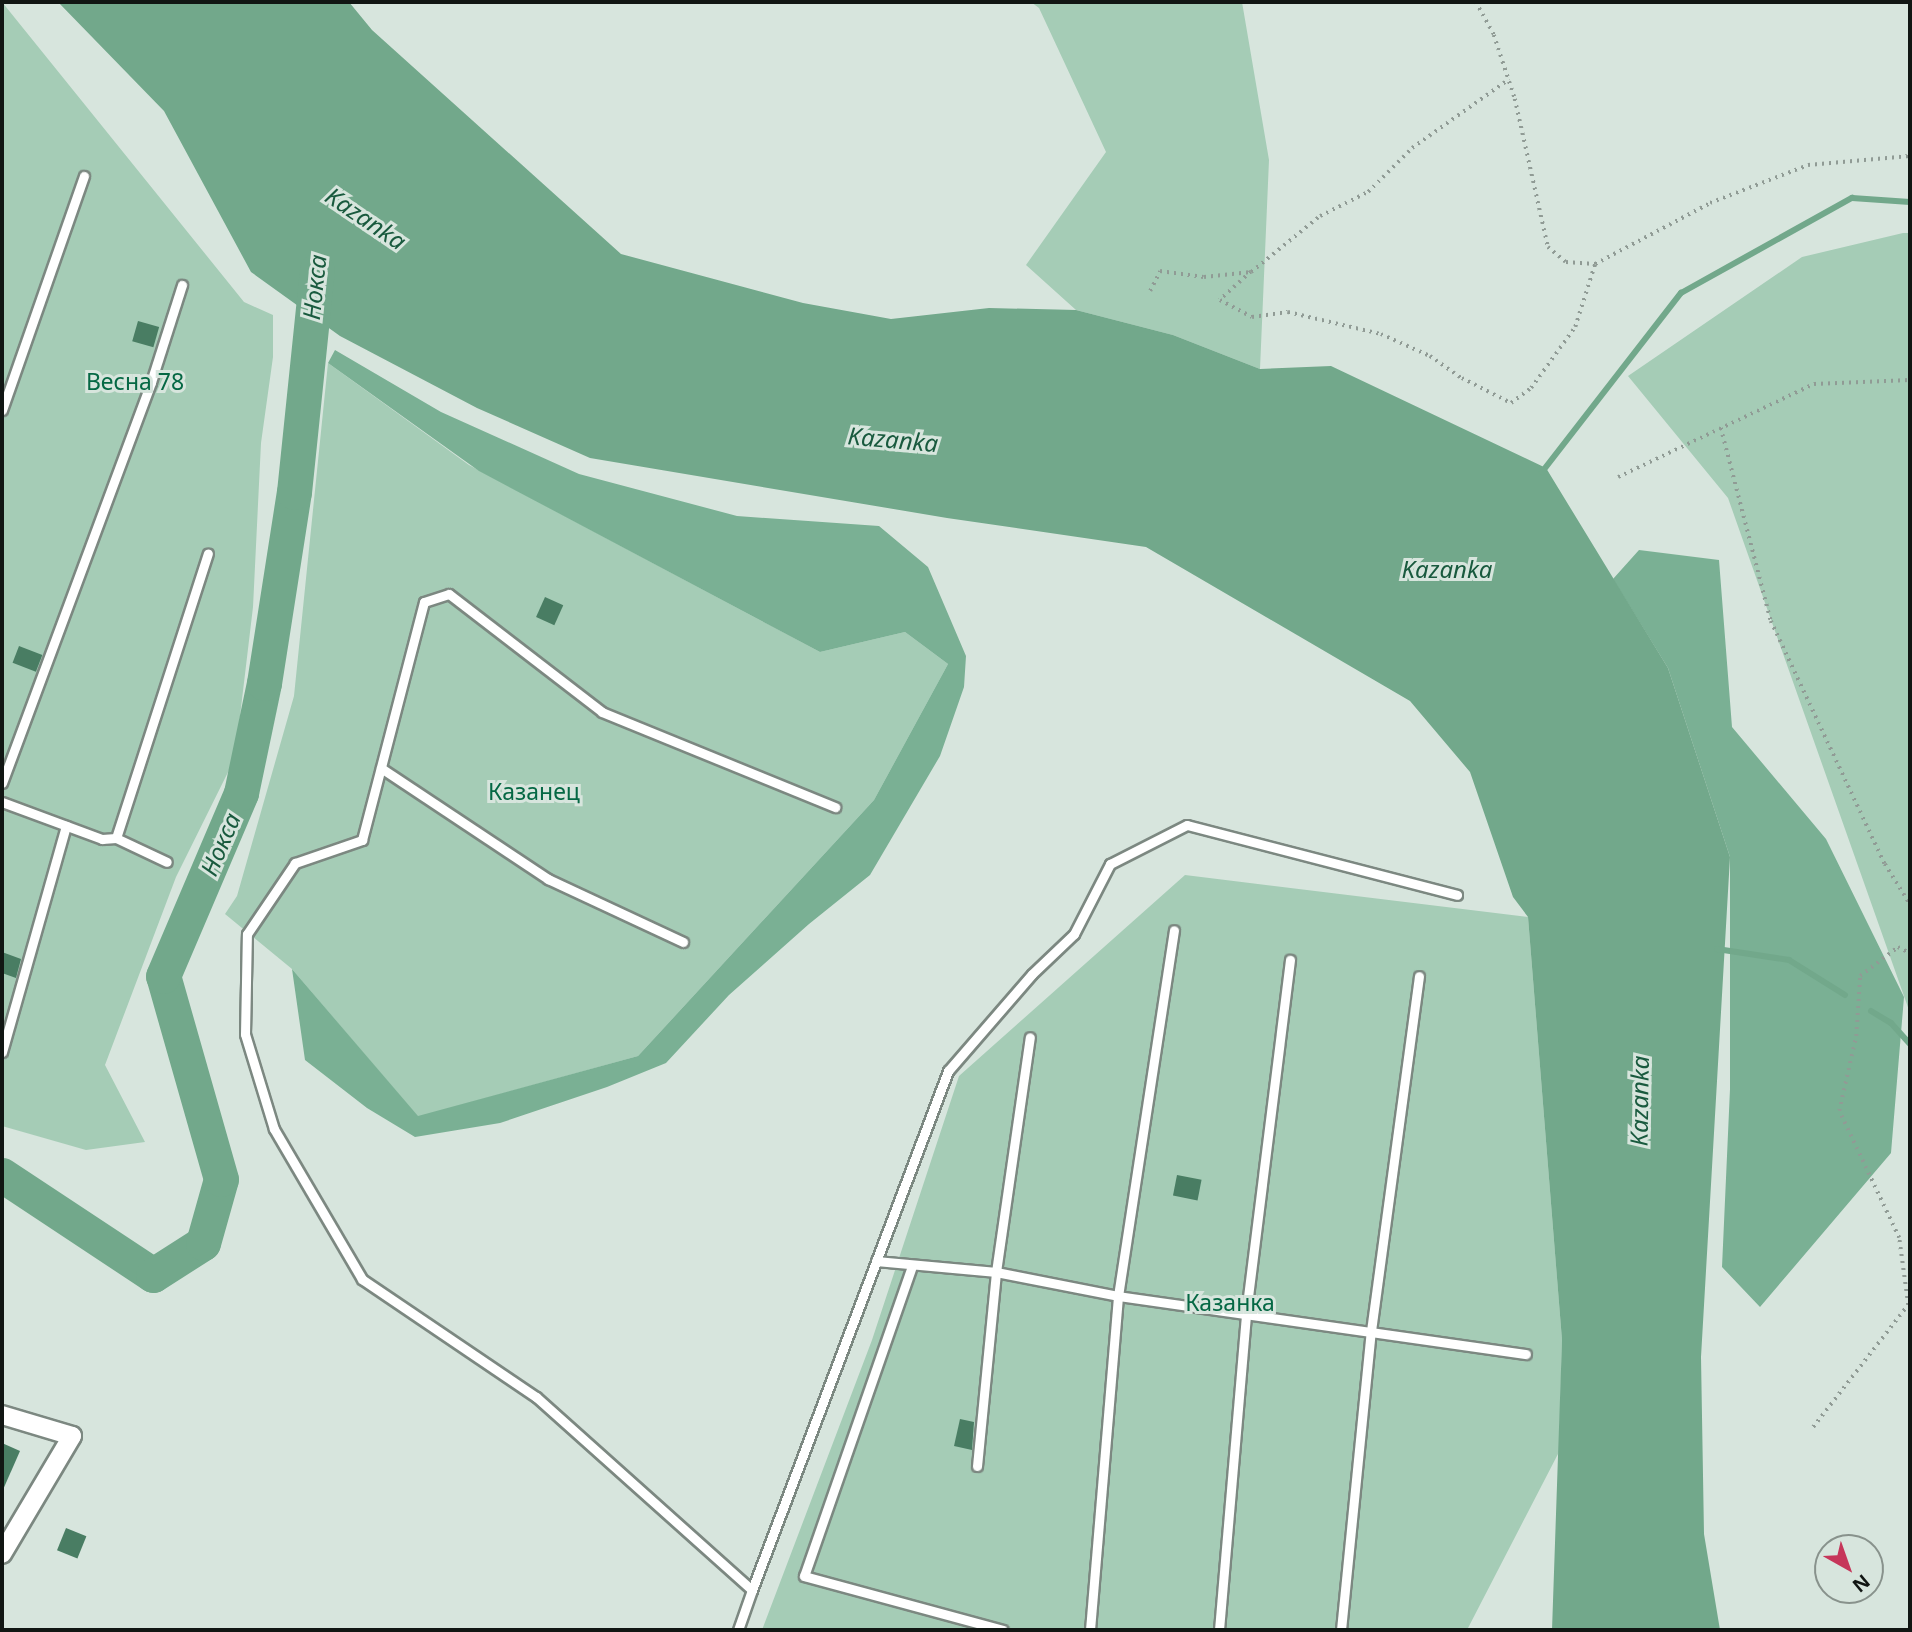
<!DOCTYPE html>
<html>
<head>
<meta charset="utf-8">
<style>
	body { margin:0 }
	#map { position:relative; width:1912px; height:1632px; overflow:hidden; background:#d7e5dd; font-family:"Noto Sans",sans-serif }
	div>[style] { position:absolute }
	[style*='--x'] { left:calc(var(--x)*1px); top:calc(var(--y)*1px); width:calc(var(--w)*1px); rotate:calc(var(--a)*1deg) }
	.green>* { inset:0; background:#a5ccb6 }
	.forest>* { inset:0; background:#7ab094 }
	.water>* { inset:0; background:#72a88b }
	.stream>* { height:6px; margin:-3px; padding:0 3px; transform-origin:3px; border-radius:3px; background:#72a88b }
	.river>* { height:35px; margin:-17.5px; padding:0 17.5px; transform-origin:17.5px; border-radius:17.5px; background:#72a88b }
	.building>* { inset:0; background:#497d63; transform-origin:0 0 }
	.path>* { height:3.5px; margin-top:-1.75px; transform-origin:0; background:repeating-linear-gradient(90deg,#909b95 0 2px,transparent 0 7px) }
	.roads { filter:drop-shadow(2px 0 #7c8881) drop-shadow(-2px 0 #7c8881) drop-shadow(0 2px #7c8881) drop-shadow(0 -2px #7c8881) }
	.service>* { height:9px; margin:-4.5px; padding:0 4.5px; transform-origin:4.5px; border-radius:4.5px; background:#fff }
	.minor>* { height:18px; margin:-9px; padding:0 9px; transform-origin:9px; border-radius:9px; background:#fff }
	span { translate:-50% -50%; white-space:nowrap; text-align:center; line-height:1.15; -webkit-text-stroke:6px #d7e5dd; paint-order:stroke }
	.park-label { font-size:23px; color:#056844 }
	.water-label { font-size:24px; color:#195a3e; font-style:italic }
	.frame { position:absolute; inset:0; border:4px solid #111613; pointer-events:none }
	.north { position:absolute; left:1814px; top:1534px; width:70px; height:70px; box-sizing:border-box; background:#d7e5dd; border:2px solid #88928c; border-radius:50%; rotate:140deg; font-size:19px; font-weight:700; line-height:28px; text-align:center; color:#111613 }
	.north::after { content:''; display:block; margin:auto; width:24px; height:32px; background:#c6365a; clip-path:polygon(50% 0,100% 100%,50% 72%,0 100%) }
</style>
</head>
<body>
<div id="map">
	<div class="green">
		<i style="clip-path:polygon(2px 2px,244px 302px,273px 315px,273px 357px,261px 443px,253px 607px,235px 758px,176px 877px,105px 1065px,145px 1142px,86px 1150px,2px 1126px)"></i>
		<i style="clip-path:polygon(1031px 2px,1242px 2px,1269px 160px,1260px 369px,1173px 335px,1076px 310px,1026px 265px,1106px 152px,1039px 8px)"></i>
		<i style="clip-path:polygon(1903px 233px,1910px 233px,1910px 1013px,1728px 498px,1628px 376px,1802px 257px)"></i>
		<i style="clip-path:polygon(328px 363px,469px 465px,820px 652px,905px 632px,948px 664px,874px 800px,638px 1056px,418px 1117px,292px 969px,225px 914px,237px 896px,294px 696px)"></i>
		<i style="clip-path:polygon(1185px 875px,1528px 917px,1562px 1340px,1559px 1452px,1467px 1630px,762px 1630px,872px 1340px,959px 1076px)"></i>
	</div>
	<div class="forest">
		<i style="clip-path:polygon(335px 350px,441px 412px,579px 474px,737px 516px,879px 526px,928px 567px,966px 656px,964px 687px,940px 756px,870px 875px,809px 924px,729px 995px,666px 1063px,607px 1087px,500px 1123px,415px 1137px,367px 1108px,305px 1060px,292px 969px,418px 1116px,638px 1056px,874px 800px,948px 664px,905px 632px,820px 652px,479px 471px,328px 363px)"></i>
		<i style="clip-path:polygon(1639px 550px,1719px 560px,1732px 727px,1826px 839px,1904px 997px,1891px 1153px,1760px 1307px,1722px 1267px,1730px 1089px,1730px 857px,1668px 668px,1613px 579px)"></i>
	</div>
	<div class="water">
		<i style="clip-path:polygon(58px 2px,349px 2px,372px 30px,621px 254px,803px 303px,891px 319px,989px 308px,1076px 310px,1173px 335px,1260px 369px,1331px 366px,1546px 468px,1668px 668px,1730px 857px,1701px 1357px,1704px 1534px,1720px 1630px,1552px 1630px,1562px 1340px,1528px 917px,1513px 897px,1470px 772px,1410px 701px,1146px 547px,947px 518px,590px 458px,477px 408px,340px 336px,251px 272px,164px 111px)"></i>
	</div>
	<div class="stream">
		<i style="--x:1542;--y:472;--w:227;--a:-52.2"></i>
		<i style="--x:1681;--y:293;--w:196;--a:-29.1"></i>
		<i style="--x:1852;--y:198;--w:58;--a:3.9"></i>
		<i style="--x:1717;--y:949;--w:73;--a:8.7"></i>
		<i style="--x:1789;--y:960;--w:66;--a:32"></i>
		<i style="--x:1871;--y:1011;--w:23;--a:31"></i>
		<i style="--x:1891;--y:1023;--w:28;--a:48"></i>
	</div>
	<div class="river">
		<i style="--x:2;--y:1175;--w:181;--a:33.5"></i>
		<i style="--x:153;--y:1275;--w:59;--a:-32.6"></i>
		<i style="--x:203;--y:1243;--w:66;--a:-74.3"></i>
		<i style="--x:221;--y:1179;--w:211;--a:-105.9"></i>
		<i style="--x:163;--y:976;--w:199;--a:-66.9"></i>
		<i style="--x:241;--y:793;--w:112;--a:-78.2"></i>
		<i style="--x:264;--y:683;--w:193;--a:-81.1"></i>
		<i style="--x:294;--y:492;--w:223;--a:-84.1"></i>
	</div>
	<div class="building">
		<i style="left:138px;top:321px;width:22px;height:21px;rotate:16deg"></i>
		<i style="left:545px;top:597px;width:20px;height:22px;rotate:24deg"></i>
		<i style="left:19px;top:646px;width:25px;height:18px;rotate:21deg"></i>
		<i style="clip-path:polygon(2px 952px,21px 959px,16px 978px,2px 973px)"></i>
		<i style="left:1177px;top:1175px;width:25px;height:21px;rotate:11deg"></i>
		<i style="clip-path:polygon(960px 1419px,974px 1422px,972px 1450px,954px 1446px)"></i>
		<i style="clip-path:polygon(2px 1443px,20px 1451px,2px 1492px)"></i>
		<i style="left:66px;top:1528px;width:22px;height:24px;rotate:22deg"></i>
	</div>
	<div class="path">
		<i style="--x:1476;--y:2;--w:38;--a:61"></i>
		<i style="--x:1494;--y:35;--w:67;--a:71.8"></i>
		<i style="--x:1515;--y:99;--w:152;--a:77.4"></i>
		<i style="--x:1548;--y:247;--w:23;--a:40"></i>
		<i style="--x:1566;--y:262;--w:29;--a:4"></i>
		<i style="--x:1595;--y:264;--w:130;--a:-27.9"></i>
		<i style="--x:1710;--y:203;--w:105;--a:-21.2"></i>
		<i style="--x:1808;--y:165;--w:102;--a:-5"></i>
		<i style="--x:1251;--y:272;--w:42;--a:137.9"></i>
		<i style="--x:1220;--y:300;--w:36;--a:28"></i>
		<i style="--x:1252;--y:317;--w:36;--a:-8"></i>
		<i style="--x:1288;--y:312;--w:96;--a:13.3"></i>
		<i style="--x:1381;--y:334;--w:54;--a:24.2"></i>
		<i style="--x:1430;--y:356;--w:39;--a:35"></i>
		<i style="--x:1462;--y:378;--w:55;--a:27"></i>
		<i style="--x:1511;--y:403;--w:25;--a:-37"></i>
		<i style="--x:1531;--y:388;--w:75;--a:-54.2"></i>
		<i style="--x:1575;--y:327;--w:66;--a:-72.4"></i>
		<i style="--x:1150;--y:291;--w:22;--a:-63"></i>
		<i style="--x:1160;--y:271;--w:44;--a:7.8"></i>
		<i style="--x:1204;--y:277;--w:47;--a:-6.1"></i>
		<i style="--x:1251;--y:272;--w:89;--a:-39.1"></i>
		<i style="--x:1320;--y:216;--w:54;--a:-26.6"></i>
		<i style="--x:1368;--y:192;--w:62;--a:-45"></i>
		<i style="--x:1412;--y:148;--w:119;--a:-35.4"></i>
		<i style="--x:1721;--y:428;--w:199;--a:75.5"></i>
		<i style="--x:1771;--y:621;--w:268;--a:64.9"></i>
		<i style="--x:1885;--y:864;--w:47;--a:58"></i>
		<i style="--x:1618;--y:477;--w:217;--a:-25.4"></i>
		<i style="--x:1814;--y:384;--w:96;--a:-2.4"></i>
		<i style="--x:1813;--y:1427;--w:155;--a:-52.1"></i>
		<i style="--x:1908;--y:1305;--w:68;--a:-97.7"></i>
		<i style="--x:1899;--y:1238;--w:140;--a:-115.3"></i>
		<i style="--x:1839;--y:1111;--w:77;--a:-77.2"></i>
		<i style="--x:1856;--y:1036;--w:60;--a:-86.2"></i>
		<i style="--x:1860;--y:976;--w:48;--a:-37.3"></i>
		<i style="--x:1898;--y:947;--w:13;--a:27"></i>
	</div>
	<div class="roads">
		<div class="service">
			<i style="--x:2;--y:410;--w:248;--a:-70.7"></i>
			<i style="--x:381;--y:768;--w:201;--a:33.6"></i>
			<i style="--x:548;--y:879;--w:149;--a:25"></i>
			<i style="--x:2;--y:783;--w:428;--a:-69.6"></i>
			<i style="--x:151;--y:382;--w:102;--a:-72.3"></i>
			<i style="--x:2;--y:802;--w:107;--a:20.3"></i>
			<i style="--x:102;--y:839;--w:14;--a:-4"></i>
			<i style="--x:116;--y:838;--w:56;--a:25.2"></i>
			<i style="--x:116;--y:838;--w:299;--a:-72.1"></i>
			<i style="--x:2;--y:1052;--w:235;--a:-74.2"></i>
			<i style="--x:876;--y:1261;--w:121;--a:5.2"></i>
			<i style="--x:996;--y:1272;--w:124;--a:11.1"></i>
			<i style="--x:1118;--y:1296;--w:412;--a:8.1"></i>
			<i style="--x:912;--y:1266;--w:328;--a:109.2"></i>
			<i style="--x:804;--y:1576;--w:206;--a:15.2"></i>
			<i style="--x:977;--y:1466;--w:195;--a:-84.4"></i>
			<i style="--x:996;--y:1272;--w:237;--a:-81.8"></i>
			<i style="--x:752;--y:1590;--w:555;--a:-69.31"></i>
			<i style="--x:948;--y:1071;--w:128;--a:-49.1"></i>
			<i style="--x:1032;--y:974;--w:58;--a:-43.6"></i>
			<i style="--x:1074;--y:934;--w:79;--a:-62.8"></i>
			<i style="--x:1110;--y:864;--w:86;--a:-26.9"></i>
			<i style="--x:1187;--y:825;--w:279;--a:14.5"></i>
			<i style="--x:738;--y:1630;--w:42;--a:-70.7"></i>
			<i style="--x:752;--y:1590;--w:290;--a:-138.2"></i>
			<i style="--x:536;--y:1397;--w:210;--a:-145.9"></i>
			<i style="--x:362;--y:1279;--w:174;--a:-120.4"></i>
			<i style="--x:274;--y:1129;--w:99;--a:-107"></i>
			<i style="--x:245;--y:1034;--w:100;--a:-88.9"></i>
			<i style="--x:247;--y:934;--w:86;--a:-55.9"></i>
			<i style="--x:295;--y:863;--w:71;--a:-18.9"></i>
			<i style="--x:362;--y:840;--w:246;--a:-75.4"></i>
			<i style="--x:424;--y:602;--w:26;--a:-18"></i>
			<i style="--x:449;--y:594;--w:193;--a:37.6"></i>
			<i style="--x:602;--y:712;--w:252;--a:22.2"></i>
			<i style="--x:1090;--y:1630;--w:335;--a:-85.2"></i>
			<i style="--x:1118;--y:1296;--w:370;--a:-81.3"></i>
			<i style="--x:1219;--y:1630;--w:318;--a:-85.1"></i>
			<i style="--x:1246;--y:1313;--w:356;--a:-82.9"></i>
			<i style="--x:1341;--y:1630;--w:301;--a:-84.3"></i>
			<i style="--x:1371;--y:1331;--w:358;--a:-82.3"></i>
		</div>
		<div class="minor">
			<i style="--x:2;--y:1415;--w:73;--a:16.7"></i>
			<i style="--x:72;--y:1436;--w:137;--a:120.7"></i>
		</div>
	</div>
	<div class="park-label">
		<span style="left:135px;top:381px">Весна 78</span>
		<span style="left:534px;top:791px">Казанец</span>
		<span style="left:1230px;top:1302px">Казанка</span>
	</div>
	<div class="water-label">
		<span style="left:366px;top:218px;rotate:34deg">Kazanka</span>
		<span style="left:314px;top:287px;rotate:-84deg">Нокса</span>
		<span style="left:893px;top:439px;rotate:5deg">Kazanka</span>
		<span style="left:1447px;top:569px">Kazanka</span>
		<span style="left:220px;top:844px;rotate:-67deg">Нокса</span>
		<span style="left:1639px;top:1101px;rotate:-89deg">Kazanka</span>
	</div>
	<div class="frame"></div>
	<div class="north">N</div>
</div>
</body>
</html>
